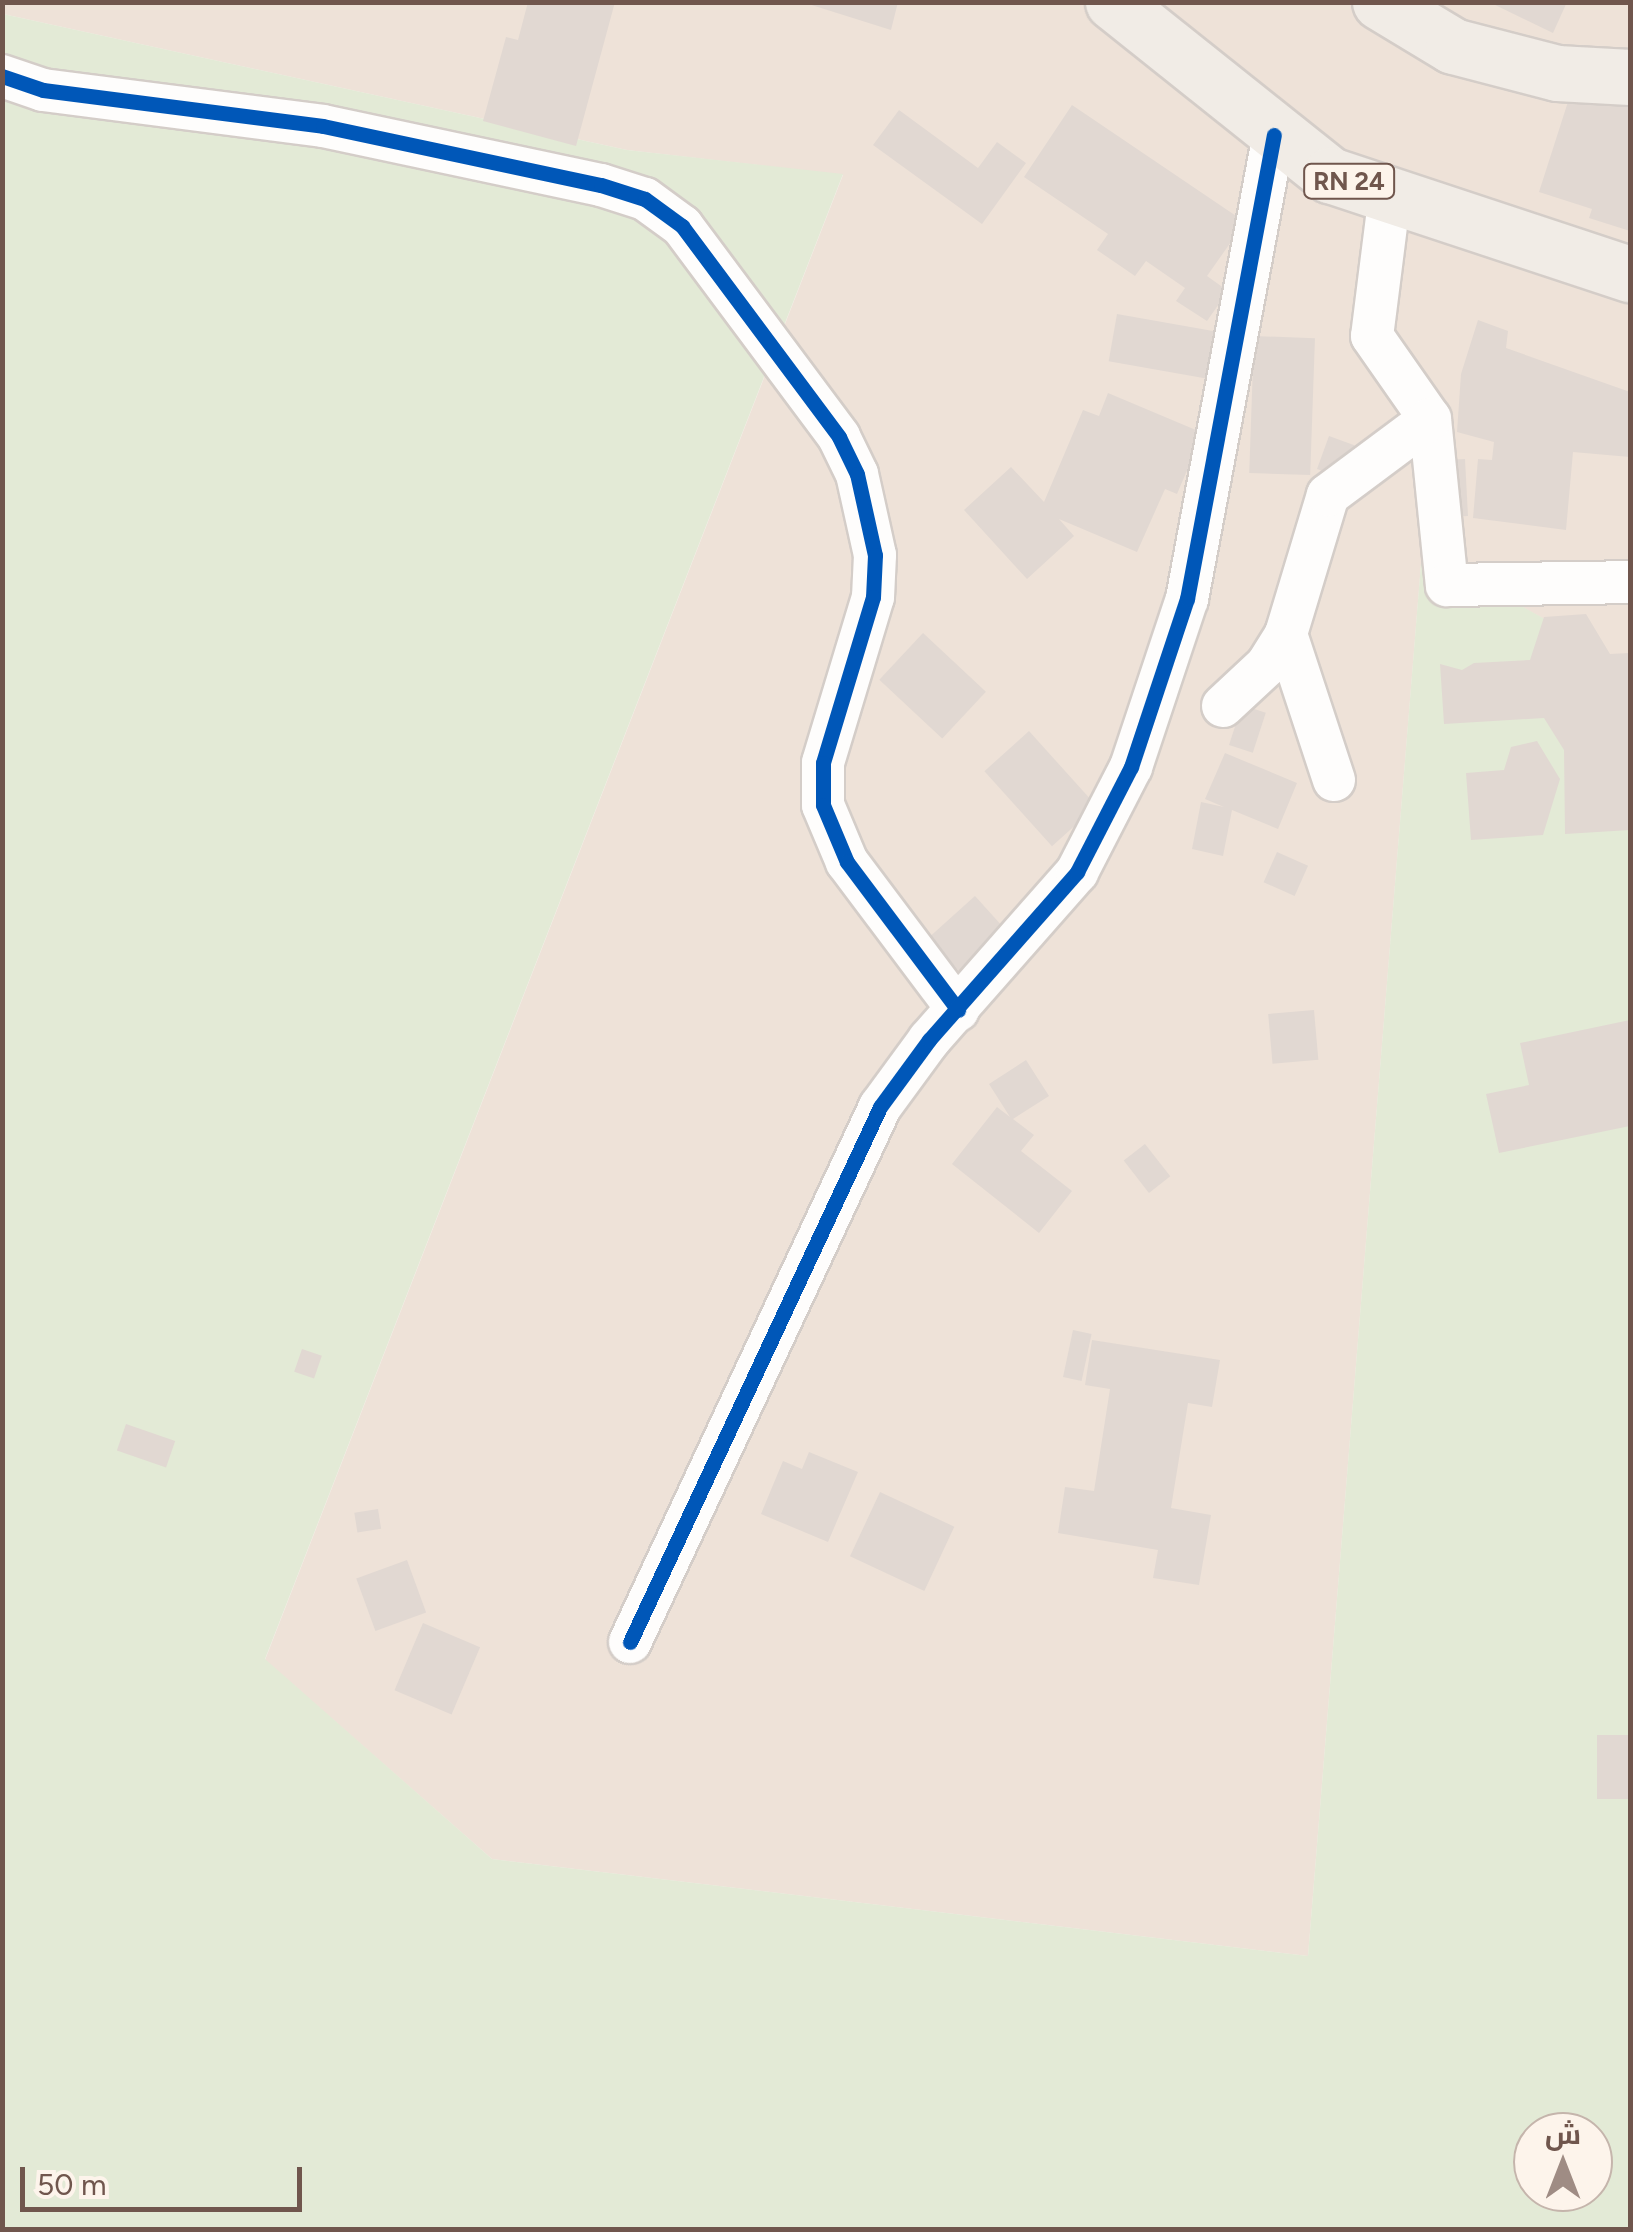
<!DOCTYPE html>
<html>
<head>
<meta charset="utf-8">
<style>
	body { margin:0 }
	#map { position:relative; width:1633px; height:2232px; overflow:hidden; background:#f5f0ea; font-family:Figtree,Cairo,sans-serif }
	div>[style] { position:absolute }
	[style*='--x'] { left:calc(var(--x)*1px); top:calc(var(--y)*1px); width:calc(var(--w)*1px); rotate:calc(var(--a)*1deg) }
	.residential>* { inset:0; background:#eee2d8 }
	.green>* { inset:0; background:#e3ead6 }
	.building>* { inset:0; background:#e1d8d2; transform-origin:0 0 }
	.roads { filter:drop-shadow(2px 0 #d4cdc8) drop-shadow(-2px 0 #d4cdc8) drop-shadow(0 2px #d4cdc8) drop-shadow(0 -2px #d4cdc8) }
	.minor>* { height:42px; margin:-21px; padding:0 21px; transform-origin:21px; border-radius:21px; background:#fefdfc }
	.major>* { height:55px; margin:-27.5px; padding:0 27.5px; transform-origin:27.5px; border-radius:27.5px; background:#f1ece6 }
	.cycleway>* { height:15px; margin:-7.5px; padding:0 7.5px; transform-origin:7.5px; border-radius:7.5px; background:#0057b8 }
	span { translate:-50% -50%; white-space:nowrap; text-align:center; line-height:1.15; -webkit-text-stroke:9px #fdf4eb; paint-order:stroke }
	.shield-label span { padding:2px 8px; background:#fdf4eb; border:2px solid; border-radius:8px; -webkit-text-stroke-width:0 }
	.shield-label { font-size:25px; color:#70564d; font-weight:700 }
	.frame { position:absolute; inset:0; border:5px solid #70564d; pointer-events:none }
	.north { position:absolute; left:1513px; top:2112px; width:100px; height:100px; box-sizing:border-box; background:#fdf4eb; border:2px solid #c5b5ac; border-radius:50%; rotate:0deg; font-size:28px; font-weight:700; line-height:40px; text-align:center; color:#70564d }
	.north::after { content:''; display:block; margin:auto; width:35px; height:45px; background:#9f8c84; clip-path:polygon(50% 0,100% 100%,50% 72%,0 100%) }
	.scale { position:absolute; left:20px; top:2167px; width:282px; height:45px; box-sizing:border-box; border:5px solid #70564d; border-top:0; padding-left:12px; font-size:30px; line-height:35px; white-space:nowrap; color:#70564d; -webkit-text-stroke:8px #fdf4eb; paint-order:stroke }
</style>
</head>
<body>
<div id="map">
	<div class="residential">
		<i style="clip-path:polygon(3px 2px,1630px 3px,1630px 666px,1422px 552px,1308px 1956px,492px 1859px,265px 1660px,843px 175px,627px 150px,3px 14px)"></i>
	</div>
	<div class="green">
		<i style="clip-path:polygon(evenodd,3px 14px,627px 150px,843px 174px,265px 1659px,492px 1859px,1308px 1956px,1422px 551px,1630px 666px,1630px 2229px,3px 2230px,3px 14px,1533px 2132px,1593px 2132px,1593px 2192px,1533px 2192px,1533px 2132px)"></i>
	</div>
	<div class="building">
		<i style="clip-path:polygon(528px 2px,615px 2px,576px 146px,483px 121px,506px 37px,518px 40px)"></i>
		<i style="clip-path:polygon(802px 2px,898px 2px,891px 30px)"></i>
		<i style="clip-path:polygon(1489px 2px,1567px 2px,1553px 33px)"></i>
		<i style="clip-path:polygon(1574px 83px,1630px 101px,1630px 231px,1589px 218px,1592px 209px,1539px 192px)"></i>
		<i style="clip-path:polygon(1072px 105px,1245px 222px,1207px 276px,1228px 291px,1207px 321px,1176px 301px,1185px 288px,1146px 261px,1135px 276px,1097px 250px,1108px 234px,1024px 177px)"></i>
		<i style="clip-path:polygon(899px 110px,978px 168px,997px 142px,1026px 163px,982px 224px,873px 145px)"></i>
		<i style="left:1117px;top:314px;width:109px;height:48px;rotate:10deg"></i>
		<i style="clip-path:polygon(1478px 320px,1508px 331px,1506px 348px,1630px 392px,1630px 457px,1573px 452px,1566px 530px,1473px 518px,1478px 459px,1492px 460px,1494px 442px,1457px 432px,1461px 374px)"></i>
		<i style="left:1254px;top:336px;width:61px;height:137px;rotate:2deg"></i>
		<i style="clip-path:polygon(1108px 393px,1203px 433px,1177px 494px,1165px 489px,1137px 552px,1059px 519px,1074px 536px,1027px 579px,964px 510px,1011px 467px,1044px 502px,1083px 410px,1099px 416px)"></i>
		<i style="left:1329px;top:436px;width:27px;height:35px;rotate:20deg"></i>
		<i style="left:1465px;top:459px;width:57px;height:19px;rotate:87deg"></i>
		<i style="clip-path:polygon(1586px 614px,1610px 654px,1630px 653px,1630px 830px,1565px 834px,1564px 750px,1544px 718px,1444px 724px,1440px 664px,1462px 670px,1474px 663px,1530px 660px,1544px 617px)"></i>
		<i style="left:923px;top:633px;width:86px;height:64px;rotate:43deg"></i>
		<i style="left:1242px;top:705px;width:25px;height:42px;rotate:18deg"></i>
		<i style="left:1029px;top:731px;width:101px;height:60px;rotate:48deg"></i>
		<i style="clip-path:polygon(1537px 741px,1560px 779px,1543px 835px,1471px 840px,1466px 773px,1504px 770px,1511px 747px)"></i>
		<i style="clip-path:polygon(1225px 753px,1297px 783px,1278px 829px,1232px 810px,1223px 856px,1192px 849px,1201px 802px,1224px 807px,1205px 799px)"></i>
		<i style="left:1277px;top:852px;width:34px;height:33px;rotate:24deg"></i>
		<i style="left:975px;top:896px;width:57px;height:62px;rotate:48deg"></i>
		<i style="left:1314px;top:1010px;width:50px;height:46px;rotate:85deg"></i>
		<i style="clip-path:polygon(1630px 1020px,1630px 1126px,1499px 1153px,1486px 1094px,1529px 1085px,1520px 1043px)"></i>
		<i style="clip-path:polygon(1026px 1060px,1049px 1096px,1013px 1119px,1034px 1135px,1021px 1151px,1072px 1191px,1039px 1233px,952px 1164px,997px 1107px,1010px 1117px,989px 1084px)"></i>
		<i style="left:1145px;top:1144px;width:41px;height:27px;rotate:52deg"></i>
		<i style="left:1073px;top:1330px;width:19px;height:48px;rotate:12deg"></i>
		<i style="clip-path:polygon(1092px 1340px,1220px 1360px,1212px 1407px,1188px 1403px,1171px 1508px,1211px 1515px,1199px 1585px,1153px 1578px,1158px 1550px,1058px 1533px,1065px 1487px,1094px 1491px,1110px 1389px,1085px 1385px)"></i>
		<i style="left:302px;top:1349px;width:21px;height:24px;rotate:19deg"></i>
		<i style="left:126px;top:1424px;width:52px;height:28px;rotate:19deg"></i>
		<i style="clip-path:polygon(809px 1452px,858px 1472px,828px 1542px,761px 1514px,783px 1461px,802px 1469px)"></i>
		<i style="left:880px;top:1492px;width:82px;height:71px;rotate:25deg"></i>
		<i style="left:378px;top:1509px;width:20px;height:24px;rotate:81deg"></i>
		<i style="left:407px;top:1560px;width:56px;height:54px;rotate:70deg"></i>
		<i style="left:423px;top:1623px;width:62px;height:73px;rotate:23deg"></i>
		<i style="left:1630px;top:1735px;width:64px;height:33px;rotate:90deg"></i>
	</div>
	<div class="roads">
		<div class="minor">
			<i style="--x:2;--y:76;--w:43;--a:18.9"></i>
			<i style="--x:43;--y:90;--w:282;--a:7.3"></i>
			<i style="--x:323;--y:126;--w:284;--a:12"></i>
			<i style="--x:601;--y:185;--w:46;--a:17.7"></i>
			<i style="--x:645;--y:199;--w:46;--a:36.1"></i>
			<i style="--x:682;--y:226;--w:263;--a:53.3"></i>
			<i style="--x:839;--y:437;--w:41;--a:64.1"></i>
			<i style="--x:857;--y:474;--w:83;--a:77.5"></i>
			<i style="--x:875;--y:555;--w:42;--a:92.7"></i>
			<i style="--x:873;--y:597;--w:173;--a:106.8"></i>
			<i style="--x:823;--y:763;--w:42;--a:90"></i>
			<i style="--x:823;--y:805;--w:62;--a:67.2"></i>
			<i style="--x:847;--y:862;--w:185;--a:53.1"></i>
			<i style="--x:1390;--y:194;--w:143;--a:97.2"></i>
			<i style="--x:1372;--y:336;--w:101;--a:55.1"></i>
			<i style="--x:1430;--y:419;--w:167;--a:84.2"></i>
			<i style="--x:1447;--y:585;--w:183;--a:-0.9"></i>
			<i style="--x:1223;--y:706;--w:60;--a:-43"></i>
			<i style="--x:1267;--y:665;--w:36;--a:-58"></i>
			<i style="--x:1334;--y:780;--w:154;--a:-108.2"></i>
			<i style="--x:1286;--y:634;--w:145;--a:-73.2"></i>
			<i style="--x:1328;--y:495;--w:127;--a:-36.7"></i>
			<i style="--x:630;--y:1642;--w:591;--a:-64.95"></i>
			<i style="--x:880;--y:1107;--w:83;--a:-53.8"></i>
			<i style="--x:929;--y:1040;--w:224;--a:-48.6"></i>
			<i style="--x:1077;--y:872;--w:118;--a:-62.8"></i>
			<i style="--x:1131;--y:767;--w:177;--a:-71.6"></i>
			<i style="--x:1187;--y:599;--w:472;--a:-79.4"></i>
		</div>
		<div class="major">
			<i style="--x:1113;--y:2;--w:278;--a:38.6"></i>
			<i style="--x:1330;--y:175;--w:316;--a:18.3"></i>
			<i style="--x:1380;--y:2;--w:85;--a:31.1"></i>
			<i style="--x:1453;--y:46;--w:107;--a:14.6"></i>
			<i style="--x:1557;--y:73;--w:73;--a:3.1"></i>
		</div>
	</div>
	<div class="cycleway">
		<i style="--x:2;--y:76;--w:43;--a:18.9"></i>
		<i style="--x:43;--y:90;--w:282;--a:7.3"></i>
		<i style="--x:323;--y:126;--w:284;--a:12"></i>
		<i style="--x:601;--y:185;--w:46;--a:17.7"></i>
		<i style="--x:645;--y:199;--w:46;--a:36.1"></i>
		<i style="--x:682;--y:226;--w:263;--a:53.3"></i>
		<i style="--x:839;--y:437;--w:41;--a:64.1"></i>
		<i style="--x:857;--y:474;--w:83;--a:77.5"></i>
		<i style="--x:875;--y:555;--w:42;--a:92.7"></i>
		<i style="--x:873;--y:597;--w:173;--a:106.8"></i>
		<i style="--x:823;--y:763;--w:42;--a:90"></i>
		<i style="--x:823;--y:805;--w:62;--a:67.2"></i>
		<i style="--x:847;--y:862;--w:185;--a:53.1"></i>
		<i style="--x:630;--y:1642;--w:591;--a:-64.95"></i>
		<i style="--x:880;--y:1107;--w:83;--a:-53.8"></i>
		<i style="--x:929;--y:1040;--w:224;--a:-48.6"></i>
		<i style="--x:1077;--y:872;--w:118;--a:-62.8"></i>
		<i style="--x:1131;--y:767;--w:177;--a:-71.6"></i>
		<i style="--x:1187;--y:599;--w:472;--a:-79.4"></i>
	</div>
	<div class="shield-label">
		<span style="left:1349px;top:181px">RN 24</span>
	</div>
	<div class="frame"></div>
	<div class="north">ش</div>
	<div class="scale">50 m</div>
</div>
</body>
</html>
